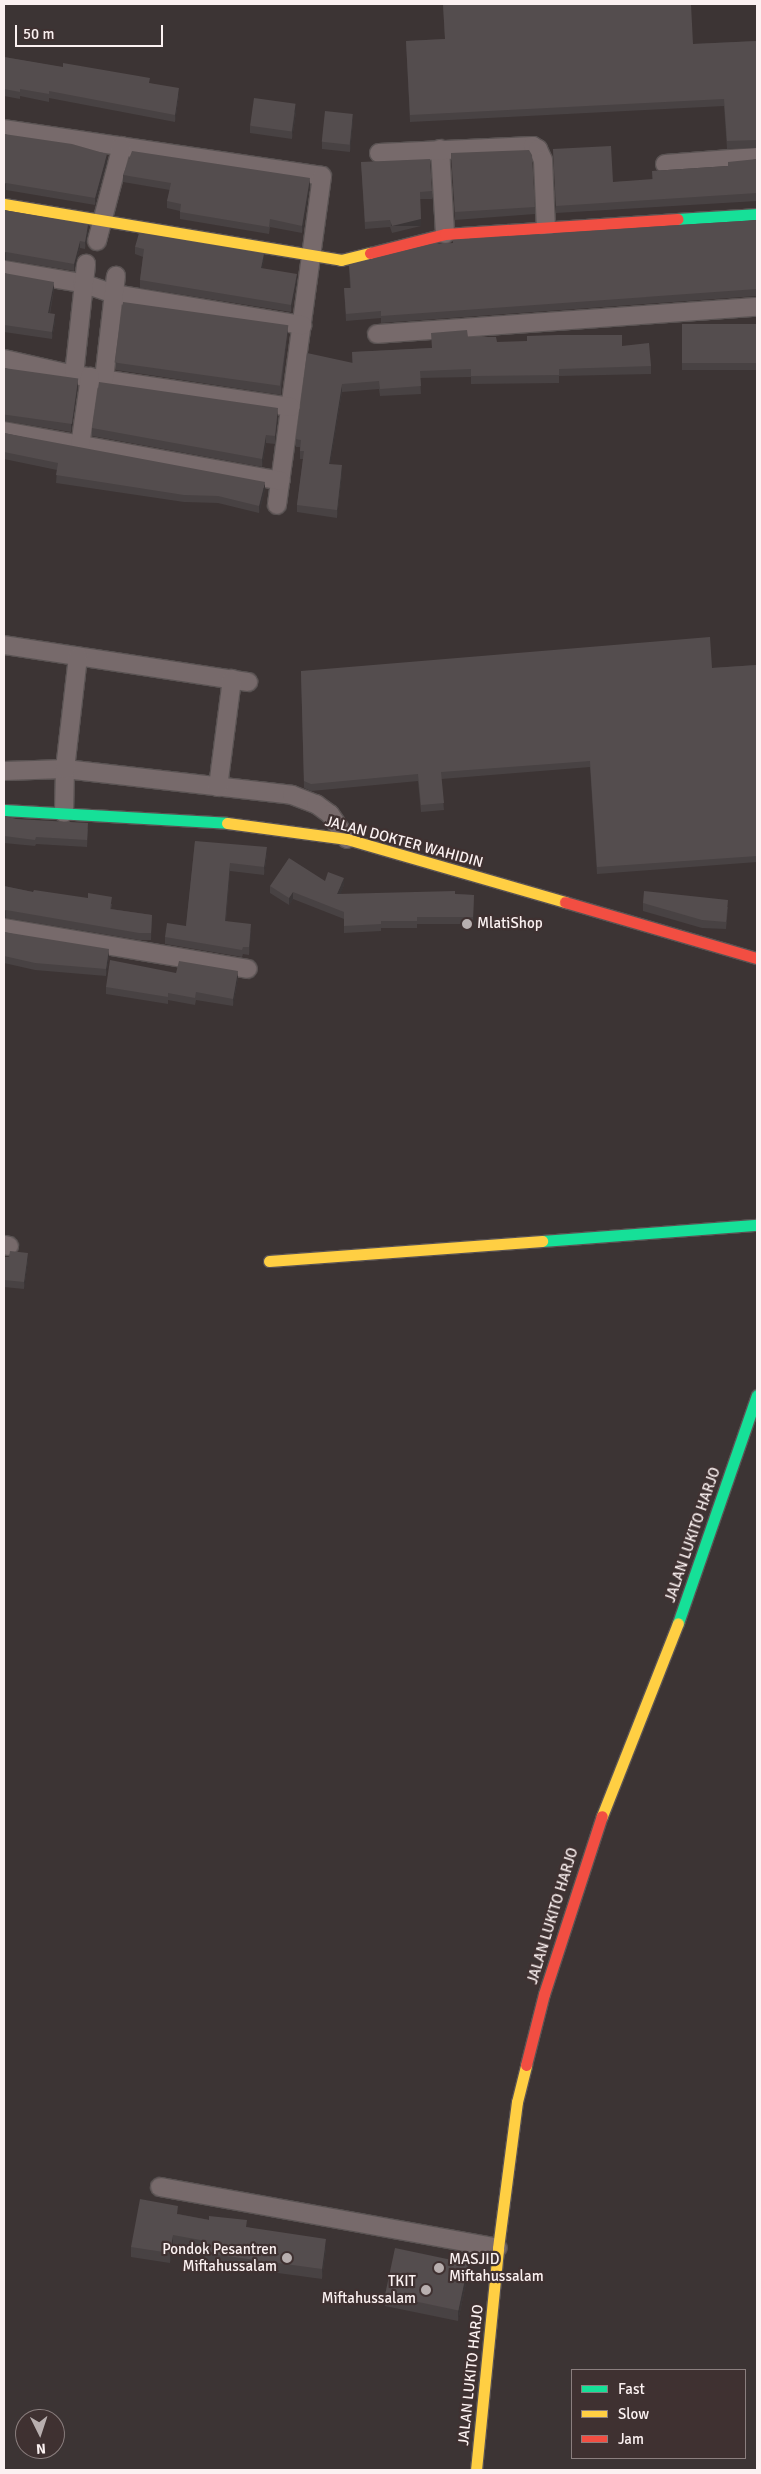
<!DOCTYPE html>
<html>
<head>
<meta charset="utf-8">
<style>
	body { margin:0 }
	#map { position:relative; width:761px; height:2474px; overflow:hidden; background:#3c3434; font-family:Signika,sans-serif }
	div>[style] { position:absolute }
	[style*='--x'] { left:calc(var(--x)*1px); top:calc(var(--y)*1px); width:calc(var(--w)*1px); rotate:calc(var(--a)*1deg) }
	.roads { filter:drop-shadow(1px 0 #5a5353) drop-shadow(-1px 0 #5a5353) drop-shadow(0 1px #5a5353) drop-shadow(0 -1px #5a5353) }
	.street>* { height:18px; margin:-9px; padding:0 9px; transform-origin:9px; border-radius:9px; background:#776a6b }
	.fast>* { height:11px; margin:-5.5px; padding:0 5.5px; transform-origin:5.5px; border-radius:5.5px; background:#16e098 }
	.slow>* { height:11px; margin:-5.5px; padding:0 5.5px; transform-origin:5.5px; border-radius:5.5px; background:#ffcf43 }
	.jam>* { height:11px; margin:-5.5px; padding:0 5.5px; transform-origin:5.5px; border-radius:5.5px; background:#f24e42 }
	.wall>* { inset:0; background:#484243; transform-origin:0 0 }
	.shaded-wall>* { inset:0; background:#3b3637; transform-origin:0 0 }
	.building>* { inset:0; background:#544d4e; transform-origin:0 0 }
	.dots>* { width:14px; height:14px; translate:-50% -50%; box-sizing:border-box; border:2px solid #3f3131; border-radius:50% }
	span { translate:-50% -50%; white-space:nowrap; text-align:center; line-height:1.15; -webkit-text-stroke:4.5px #3f3131; paint-order:stroke }
	.street-label { font-size:15px; color:#fbf1f1 }
	.poi-label { font-size:15px; color:#fbf1f1 }
	.left { translate:0 -50%; text-align:left }
	.right { translate:-100% -50%; text-align:right }
	.frame { position:absolute; inset:0; border:5px solid #fbf1f1; pointer-events:none }
	.legend { position:absolute; left:571px; top:2369px; width:175px; height:90px; box-sizing:border-box; background:#3f3131; border:1px solid #8a7e7e; margin:0; padding:6px 9px; list-style:none; font-size:15px; color:#fbf1f1 }
	.legend li { display:flex; align-items:center; gap:10px; height:25px }
	.legend b { width:25px; border:1px solid #8a7e7e }
	.north { position:absolute; left:15px; top:2409px; width:50px; height:50px; box-sizing:border-box; background:#3f3131; border:1px solid #8a7e7e; border-radius:50%; rotate:176deg; font-size:14px; font-weight:700; line-height:20px; text-align:center; color:#fbf1f1 }
	.north::after { content:''; display:block; margin:auto; width:18px; height:22px; background:#b8afaf; clip-path:polygon(50% 0,100% 100%,50% 72%,0 100%) }
	.scale { position:absolute; left:15px; top:25px; width:148px; height:22px; box-sizing:border-box; border:2px solid #fbf1f1; border-top:0; padding-left:6px; font-size:15px; line-height:18px; white-space:nowrap; color:#fbf1f1; -webkit-text-stroke:4px #3f3131; paint-order:stroke }
</style>
</head>
<body>
<div id="map">
	<div class="roads">
		<div class="street">
			<i style="--x:4;--y:129;--w:321;--a:8.4"></i>
			<i style="--x:322;--y:176;--w:332;--a:97.8"></i>
			<i style="--x:440;--y:149;--w:85;--a:86.6"></i>
			<i style="--x:379;--y:153;--w:154;--a:-2.6"></i>
			<i style="--x:533;--y:146;--w:6;--a:31"></i>
			<i style="--x:538;--y:149;--w:12;--a:66"></i>
			<i style="--x:543;--y:160;--w:68;--a:87.5"></i>
			<i style="--x:665;--y:164;--w:92;--a:-4.4"></i>
			<i style="--x:97;--y:241;--w:98;--a:-75.3"></i>
			<i style="--x:4;--y:270;--w:79;--a:9.5"></i>
			<i style="--x:82;--y:283;--w:34;--a:19"></i>
			<i style="--x:114;--y:294;--w:191;--a:9.4"></i>
			<i style="--x:377;--y:334;--w:381;--a:-4.1"></i>
			<i style="--x:4;--y:359;--w:72;--a:12.9"></i>
			<i style="--x:74;--y:375;--w:219;--a:8.4"></i>
			<i style="--x:74;--y:375;--w:112;--a:-83.8"></i>
			<i style="--x:104;--y:379;--w:104;--a:-83.4"></i>
			<i style="--x:4;--y:431;--w:281;--a:10.2"></i>
			<i style="--x:80;--y:446;--w:70;--a:-81.8"></i>
			<i style="--x:4;--y:645;--w:247;--a:8.6"></i>
			<i style="--x:4;--y:771;--w:61;--a:-1.9"></i>
			<i style="--x:65;--y:769;--w:228;--a:6.5"></i>
			<i style="--x:292;--y:795;--w:26;--a:21"></i>
			<i style="--x:316;--y:804;--w:17;--a:36"></i>
			<i style="--x:330;--y:814;--w:30;--a:56"></i>
			<i style="--x:218;--y:787;--w:109;--a:-82.6"></i>
			<i style="--x:64;--y:813;--w:44;--a:-88.7"></i>
			<i style="--x:65;--y:769;--w:113;--a:-83.4"></i>
			<i style="--x:4;--y:928;--w:247;--a:9.5"></i>
			<i style="--x:4;--y:1245;--w:5;--a:11"></i>
			<i style="--x:160;--y:2187;--w:343;--a:10.2"></i>
		</div>
		<div class="fast">
			<i style="--x:678;--y:219;--w:79;--a:-3.6"></i>
			<i style="--x:4;--y:810;--w:223;--a:3.3"></i>
			<i style="--x:542;--y:1241;--w:216;--a:-4.3"></i>
			<i style="--x:678;--y:1623;--w:241;--a:-70.9"></i>
		</div>
		<div class="slow">
			<i style="--x:4;--y:204;--w:342;--a:9.4"></i>
			<i style="--x:341;--y:260;--w:30;--a:-14"></i>
			<i style="--x:227;--y:823;--w:121;--a:7.6"></i>
			<i style="--x:347;--y:839;--w:227;--a:16.1"></i>
			<i style="--x:269;--y:1261;--w:274;--a:-4.2"></i>
			<i style="--x:602;--y:1816;--w:207;--a:-68.5"></i>
			<i style="--x:476;--y:2470;--w:223;--a:-84.3"></i>
			<i style="--x:498;--y:2248;--w:147;--a:-82.6"></i>
			<i style="--x:517;--y:2102;--w:38;--a:-76"></i>
		</div>
		<div class="jam">
			<i style="--x:370;--y:253;--w:77;--a:-14.2"></i>
			<i style="--x:445;--y:234;--w:233;--a:-3.7"></i>
			<i style="--x:565;--y:902;--w:200;--a:16.3"></i>
			<i style="--x:526;--y:2065;--w:73;--a:-75.8"></i>
			<i style="--x:544;--y:1994;--w:187;--a:-72"></i>
		</div>
	</div>
	<div class="wall">
		<i style="clip-path:polygon(443px 4px,693px 44px,757px 41px,757px 148px,727px 149px,724px 106px,410px 122px,406px 41px,445px 39px)"></i>
		<i style="clip-path:polygon(4px 57px,150px 83px,179px 95px,175px 122px,49px 98px,49px 102px,20px 96px,20px 99px,4px 96px)"></i>
		<i style="clip-path:polygon(296px 112px,292px 139px,250px 133px,250px 126px)"></i>
		<i style="clip-path:polygon(353px 121px,350px 152px,322px 149px,322px 142px)"></i>
		<i style="clip-path:polygon(4px 134px,107px 162px,95px 205px,6px 190px,4px 191px)"></i>
		<i style="clip-path:polygon(553px 149px,613px 182px,652px 180px,652px 171px,728px 166px,757px 159px,757px 201px,556px 213px)"></i>
		<i style="clip-path:polygon(451px 153px,535px 207px,535px 214px,455px 220px)"></i>
		<i style="clip-path:polygon(361px 162px,432px 191px,432px 199px,420px 199px,421px 226px,392px 233px,390px 227px,365px 229px)"></i>
		<i style="clip-path:polygon(123px 175px,310px 185px,302px 233px,270px 227px,269px 234px,180px 219px,180px 211px,167px 208px,167px 201px,170px 190px,123px 182px)"></i>
		<i style="clip-path:polygon(4px 210px,88px 232px,85px 249px,80px 248px,74px 271px,6px 260px,4px 260px)"></i>
		<i style="clip-path:polygon(757px 220px,757px 296px,381px 323px,381px 318px,346px 321px,344px 288px,350px 288px,349px 265px)"></i>
		<i style="clip-path:polygon(135px 247px,264px 261px,262px 269px,297px 282px,291px 312px,140px 288px,140px 280px,143px 257px,135px 254px)"></i>
		<i style="clip-path:polygon(4px 273px,54px 289px,50px 314px,55px 322px,52px 339px,4px 332px)"></i>
		<i style="left:757px;top:324px;width:46px;height:75px;rotate:90deg"></i>
		<i style="clip-path:polygon(288px 333px,281px 395px,116px 370px,116px 363px)"></i>
		<i style="clip-path:polygon(468px 337px,497px 342px,622px 346px,651px 366px,651px 374px,559px 376px,559px 383px,471px 384px,471px 377px,420px 378px,421px 394px,380px 396px,379px 389px,342px 392px,330px 464px,342px 473px,337px 518px,297px 512px,297px 505px,303px 459px,300px 459px,300px 447px,296px 447px,296px 439px,352px 363px,352px 352px,431px 348px)"></i>
		<i style="clip-path:polygon(4px 368px,78px 386px,71px 432px,4px 421px)"></i>
		<i style="clip-path:polygon(278px 416px,275px 444px,266px 443px,262px 467px,92px 436px,92px 428px)"></i>
		<i style="clip-path:polygon(4px 433px,265px 489px,259px 513px,218px 503px,184px 502px,56px 483px,57px 470px,4px 459px)"></i>
		<i style="clip-path:polygon(757px 665px,757px 862px,597px 874px,590px 767px,441px 779px,444px 810px,421px 812px,418px 781px,311px 791px,304px 788px,301px 671px,712px 668px)"></i>
		<i style="clip-path:polygon(4px 816px,16px 819px,88px 829px,87px 847px,36px 844px,35px 846px,4px 843px)"></i>
		<i style="clip-path:polygon(195px 841px,267px 854px,264px 875px,230px 871px,226px 921px,251px 931px,249px 955px,243px 954px,242px 957px,165px 944px,165px 937px,186px 926px)"></i>
		<i style="clip-path:polygon(325px 881px,344px 885px,340px 894px,455px 894px,474px 895px,473px 924px,417px 924px,417px 928px,381px 928px,381px 931px,344px 933px,344px 919px,293px 899px,289px 905px,270px 893px,270px 886px)"></i>
		<i style="clip-path:polygon(4px 886px,33px 892px,112px 904px,111px 909px,152px 915px,151px 940px,139px 940px,6px 918px)"></i>
		<i style="clip-path:polygon(643px 903px,728px 907px,726px 929px,702px 928px,643px 911px)"></i>
		<i style="clip-path:polygon(4px 932px,109px 956px,106px 976px,35px 970px,4px 963px)"></i>
		<i style="clip-path:polygon(176px 973px,238px 978px,233px 1006px,196px 1000px,195px 1005px,168px 1000px,168px 1004px,106px 994px,106px 987px)"></i>
		<i style="clip-path:polygon(4px 1257px,28px 1260px,24px 1289px,4px 1287px)"></i>
		<i style="clip-path:polygon(178px 2214px,247px 2227px,326px 2248px,322px 2279px,204px 2263px,205px 2250px,173px 2245px,170px 2263px,131px 2257px,131px 2247px)"></i>
		<i style="clip-path:polygon(468px 2274px,458px 2321px,385px 2306px,385px 2295px)"></i>
	</div>
	<div class="shaded-wall">
		<i style="clip-path:polygon(179px 88px,179px 95px,175px 122px,175px 115px)"></i>
		<i style="clip-path:polygon(296px 104px,296px 112px,292px 139px,292px 132px)"></i>
		<i style="clip-path:polygon(353px 114px,353px 121px,350px 152px,350px 144px)"></i>
		<i style="clip-path:polygon(107px 154px,107px 162px,95px 205px,95px 198px)"></i>
		<i style="clip-path:polygon(310px 178px,310px 185px,302px 233px,302px 226px)"></i>
		<i style="clip-path:polygon(6px 183px,6px 190px,4px 191px,4px 184px)"></i>
		<i style="left:421px;top:219px;width:7px;height:30px;rotate:90deg"></i>
		<i style="clip-path:polygon(88px 225px,88px 232px,85px 249px,85px 242px)"></i>
		<i style="clip-path:polygon(80px 241px,80px 248px,74px 271px,74px 264px)"></i>
		<i style="left:6px;top:252px;width:8px;height:2px;rotate:90deg"></i>
		<i style="clip-path:polygon(264px 254px,264px 261px,261px 276px,261px 268px)"></i>
		<i style="clip-path:polygon(297px 274px,297px 282px,291px 312px,291px 305px)"></i>
		<i style="clip-path:polygon(54px 282px,54px 289px,48px 321px,48px 313px)"></i>
		<i style="clip-path:polygon(55px 314px,55px 322px,52px 339px,52px 332px)"></i>
		<i style="clip-path:polygon(288px 326px,288px 333px,281px 395px,281px 388px)"></i>
		<i style="clip-path:polygon(78px 379px,78px 386px,71px 432px,71px 425px)"></i>
		<i style="clip-path:polygon(342px 384px,342px 392px,329px 472px,329px 464px)"></i>
		<i style="clip-path:polygon(278px 408px,278px 416px,275px 444px,275px 436px)"></i>
		<i style="clip-path:polygon(266px 435px,266px 443px,262px 467px,262px 459px)"></i>
		<i style="clip-path:polygon(342px 465px,342px 473px,337px 518px,337px 510px)"></i>
		<i style="clip-path:polygon(265px 482px,265px 489px,259px 513px,259px 506px)"></i>
		<i style="clip-path:polygon(267px 847px,267px 854px,264px 875px,264px 867px)"></i>
		<i style="clip-path:polygon(230px 863px,230px 871px,225px 929px,225px 921px)"></i>
		<i style="clip-path:polygon(344px 878px,344px 885px,337px 902px,337px 894px)"></i>
		<i style="clip-path:polygon(293px 892px,293px 899px,289px 905px,289px 898px)"></i>
		<i style="left:6px;top:910px;width:8px;height:2px;rotate:90deg"></i>
		<i style="clip-path:polygon(251px 924px,251px 931px,249px 955px,249px 947px)"></i>
		<i style="clip-path:polygon(109px 949px,109px 956px,106px 976px,106px 969px)"></i>
		<i style="clip-path:polygon(238px 971px,238px 978px,233px 1006px,233px 999px)"></i>
		<i style="clip-path:polygon(28px 1253px,28px 1260px,24px 1289px,24px 1282px)"></i>
		<i style="clip-path:polygon(173px 2235px,173px 2245px,170px 2263px,170px 2253px)"></i>
		<i style="clip-path:polygon(326px 2239px,326px 2248px,322px 2279px,322px 2269px)"></i>
		<i style="clip-path:polygon(468px 2263px,468px 2274px,458px 2321px,458px 2311px)"></i>
	</div>
	<div class="building">
		<i style="clip-path:polygon(443px 4px,691px 4px,693px 44px,757px 41px,757px 140px,727px 141px,724px 99px,410px 115px,406px 41px,445px 39px)"></i>
		<i style="clip-path:polygon(4px 57px,63px 67px,63px 63px,150px 78px,149px 83px,179px 88px,175px 115px,49px 91px,49px 94px,20px 89px,20px 92px,4px 89px)"></i>
		<i style="left:254px;top:98px;width:42px;height:28px;rotate:8deg"></i>
		<i style="left:325px;top:111px;width:28px;height:31px;rotate:6deg"></i>
		<i style="clip-path:polygon(4px 134px,72px 144px,107px 154px,95px 198px,6px 183px,4px 184px)"></i>
		<i style="clip-path:polygon(611px 146px,613px 182px,653px 179px,652px 171px,728px 166px,728px 162px,757px 159px,757px 193px,556px 206px,553px 149px)"></i>
		<i style="clip-path:polygon(529px 150px,532px 155px,535px 207px,455px 212px,451px 153px)"></i>
		<i style="clip-path:polygon(132px 151px,310px 178px,302px 226px,270px 219px,269px 227px,180px 212px,181px 204px,167px 201px,171px 183px,123px 175px)"></i>
		<i style="clip-path:polygon(430px 159px,432px 191px,420px 192px,421px 219px,392px 226px,390px 220px,365px 222px,361px 162px)"></i>
		<i style="clip-path:polygon(4px 210px,88px 225px,85px 242px,80px 241px,74px 264px,6px 252px,4px 253px)"></i>
		<i style="clip-path:polygon(757px 220px,757px 289px,381px 316px,381px 311px,346px 314px,344px 288px,351px 288px,349px 265px,432px 244px,453px 243px,453px 240px)"></i>
		<i style="clip-path:polygon(139px 233px,264px 254px,261px 268px,297px 274px,291px 305px,140px 280px,144px 249px,135px 247px)"></i>
		<i style="clip-path:polygon(4px 273px,54px 282px,48px 313px,55px 314px,52px 332px,4px 325px)"></i>
		<i style="left:123px;top:302px;width:167px;height:61px;rotate:8deg"></i>
		<i style="left:757px;top:324px;width:39px;height:75px;rotate:90deg"></i>
		<i style="clip-path:polygon(467px 330px,468px 337px,496px 337px,497px 342px,527px 341px,527px 336px,558px 335px,622px 335px,622px 346px,649px 343px,651px 366px,559px 369px,559px 375px,471px 376px,471px 369px,420px 371px,421px 386px,380px 389px,379px 381px,342px 384px,329px 464px,342px 465px,337px 510px,297px 505px,304px 451px,300px 451px,301px 440px,296px 439px,307px 353px,353px 363px,352px 352px,432px 348px,431px 333px)"></i>
		<i style="left:4px;top:368px;width:75px;height:46px;rotate:8deg"></i>
		<i style="clip-path:polygon(99px 382px,278px 408px,275px 436px,266px 435px,262px 459px,92px 428px)"></i>
		<i style="clip-path:polygon(4px 433px,265px 482px,259px 506px,218px 496px,184px 495px,56px 475px,58px 463px,4px 452px)"></i>
		<i style="clip-path:polygon(710px 637px,712px 668px,757px 665px,757px 856px,597px 867px,590px 761px,441px 772px,444px 803px,421px 805px,418px 774px,311px 784px,304px 781px,301px 671px)"></i>
		<i style="clip-path:polygon(4px 816px,16px 819px,88px 823px,87px 840px,36px 837px,35px 840px,4px 836px)"></i>
		<i style="clip-path:polygon(195px 841px,267px 847px,264px 867px,230px 863px,225px 921px,251px 924px,249px 947px,243px 947px,242px 950px,165px 937px,167px 923px,186px 926px)"></i>
		<i style="clip-path:polygon(289px 858px,325px 881px,328px 872px,344px 878px,337px 894px,455px 891px,455px 894px,474px 895px,473px 917px,417px 917px,417px 921px,381px 921px,381px 924px,344px 926px,344px 912px,293px 892px,289px 898px,270px 886px)"></i>
		<i style="clip-path:polygon(4px 886px,33px 892px,34px 890px,88px 898px,88px 893px,112px 897px,110px 909px,152px 915px,151px 933px,139px 933px,6px 910px,4px 911px)"></i>
		<i style="clip-path:polygon(644px 891px,728px 900px,726px 922px,702px 920px,643px 903px)"></i>
		<i style="clip-path:polygon(4px 932px,109px 949px,106px 969px,35px 963px,4px 956px)"></i>
		<i style="clip-path:polygon(110px 960px,176px 973px,179px 961px,238px 971px,233px 999px,196px 992px,195px 998px,168px 993px,168px 997px,106px 987px)"></i>
		<i style="clip-path:polygon(10px 1251px,28px 1253px,24px 1282px,4px 1280px,4px 1257px,9px 1257px)"></i>
		<i style="clip-path:polygon(140px 2199px,178px 2206px,177px 2214px,209px 2220px,209px 2216px,247px 2220px,246px 2227px,326px 2239px,322px 2269px,204px 2253px,206px 2241px,173px 2235px,170px 2253px,131px 2247px)"></i>
		<i style="left:395px;top:2248px;width:75px;height:48px;rotate:12deg"></i>
	</div>
	<div class="dots">
		<i style="left:467px;top:924px;background:#b8afaf"></i>
		<i style="left:287px;top:2258px;background:#b8afaf"></i>
		<i style="left:439px;top:2268px;background:#b8afaf"></i>
		<i style="left:426px;top:2290px;background:#b8afaf"></i>
	</div>
	<div class="street-label">
		<span style="left:404px;top:842px;rotate:15deg">JALAN DOKTER WAHIDIN</span>
		<span style="left:693px;top:1535px;rotate:-71deg">JALAN LUKITO HARJO</span>
		<span style="left:553px;top:1916px;rotate:-73deg">JALAN LUKITO HARJO</span>
		<span style="left:471px;top:2375px;rotate:-84deg">JALAN LUKITO HARJO</span>
	</div>
	<div class="poi-label">
		<span class="left" style="left:477px;top:924px">MlatiShop</span>
		<span class="right" style="left:277px;top:2258px">Pondok Pesantren<br>Miftahussalam</span>
		<span class="left" style="left:449px;top:2268px">MASJID<br>Miftahussalam</span>
		<span class="right" style="left:416px;top:2290px">TKIT<br>Miftahussalam</span>
	</div>
	<div class="frame"></div>
	<ul class="legend">
	<li><b style="height:6px;background:#16e098"></b>Fast</li>
	<li><b style="height:6px;background:#ffcf43"></b>Slow</li>
	<li><b style="height:6px;background:#f24e42"></b>Jam</li>
	</ul>
	<div class="north">N</div>
	<div class="scale">50 m</div>
</div>
</body>
</html>
